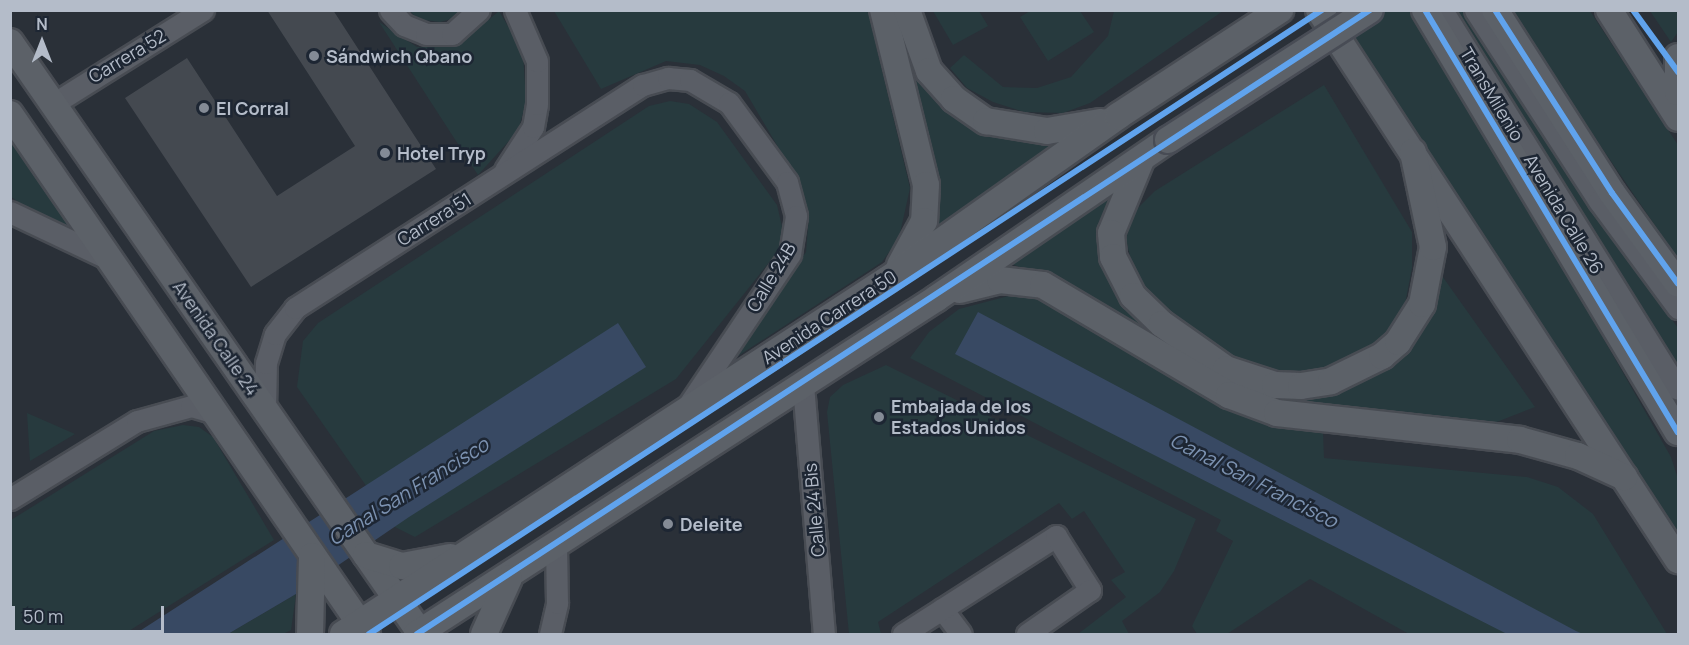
<!DOCTYPE html>
<html>
<head>
<meta charset="utf-8">
<style>
	body { margin:0 }
	#map { position:relative; width:1689px; height:645px; overflow:hidden; background:#2a3038; font-family:Manrope,sans-serif }
	div>[style] { position:absolute }
	[style*='--x'] { left:calc(var(--x)*1px); top:calc(var(--y)*1px); width:calc(var(--w)*1px); rotate:calc(var(--a)*1deg) }
	.green>* { inset:0; background:#273a3e }
	.water>* { inset:0; background:#384963 }
	.building>* { inset:0; background:#444950 }
	.roads { filter:drop-shadow(2px 0 #484c53) drop-shadow(-2px 0 #484c53) drop-shadow(0 2px #484c53) drop-shadow(0 -2px #484c53) }
	.minor>* { height:21px; margin:-10.5px; padding:0 10.5px; transform-origin:10.5px; border-radius:10.5px; background:#5a5e66 }
	.major>* { height:26px; margin:-13px; padding:0 13px; transform-origin:13px; border-radius:13px; background:#5c6168 }
	.bridges { filter:drop-shadow(2px 0 #484c55) drop-shadow(-2px 0 #484c55) drop-shadow(0 2px #484c55) drop-shadow(0 -2px #484c55) }
	.major-bridge>* { height:26px; margin:-13px; padding:0 13px; transform-origin:13px; border-radius:13px; background:#5c6168 }
	.cycleway>* { height:6px; margin:-3px; padding:0 3px; transform-origin:3px; border-radius:3px; background:#60a3ed }
	.dots>* { width:16px; height:16px; translate:-50% -50%; box-sizing:border-box; border:3px solid #1d2633; border-radius:50% }
	span { translate:-50% -50%; white-space:nowrap; text-align:center; line-height:1.15; -webkit-text-stroke:5px #1d2633; paint-order:stroke }
	.street-label { font-size:18px; color:#b4bcc9 }
	.poi-label { font-size:18px; color:#b4bcc9; font-weight:700 }
	.left { translate:0 -50%; text-align:left }
	.water-label { font-size:20px; color:#7c92b1; font-style:italic }
	.frame { position:absolute; inset:0; border:12px solid #b4bcc9; pointer-events:none }
	.north { position:absolute; left:12px; top:12px; width:60px; height:60px; -webkit-text-stroke:4px #1d2633; paint-order:stroke; rotate:0deg; font-size:16px; font-weight:700; line-height:24px; text-align:center; color:#b4bcc9 }
	.north::after { content:''; display:block; margin:auto; width:21px; height:27px; background:#b4bcc9; clip-path:polygon(50% 0,100% 100%,50% 72%,0 100%) }
	.scale { position:absolute; left:12px; top:606px; width:152px; height:27px; box-sizing:border-box; border:3px solid #b4bcc9; border-top:0; padding-left:8px; font-size:18px; line-height:21px; white-space:nowrap; color:#b4bcc9; -webkit-text-stroke:4px #1d2633; paint-order:stroke }
</style>
</head>
<body>
<div id="map">
	<div class="green">
		<i style="clip-path:polygon(410px 11px,464px 11px,462px 16px,440px 22px,417px 19px)"></i>
		<i style="clip-path:polygon(499px 11px,523px 52px,526px 102px,518px 131px,478px 175px,379px 22px,417px 47px,434px 47px,467px 38px)"></i>
		<i style="clip-path:polygon(554px 11px,868px 11px,910px 188px,899px 238px,882px 262px,732px 360px,806px 252px,809px 216px,798px 181px,745px 91px,724px 76px,700px 65px,666px 61px,601px 89px)"></i>
		<i style="clip-path:polygon(894px 11px,923px 84px,961px 121px,996px 136px,1061px 143px,934px 230px,937px 175px)"></i>
		<i style="clip-path:polygon(933px 11px,979px 11px,988px 26px,953px 45px)"></i>
		<i style="clip-path:polygon(1030px 11px,1080px 11px,1094px 32px,1048px 61px,1020px 17px)"></i>
		<i style="clip-path:polygon(1114px 11px,1223px 11px,1090px 103px,1063px 113px,1024px 112px,993px 102px,967px 88px,950px 68px,964px 55px,1003px 87px,1037px 88px,1071px 77px,1108px 36px)"></i>
		<i style="clip-path:polygon(1337px 11px,1417px 11px,1671px 457px,1678px 479px,1678px 550px)"></i>
		<i style="clip-path:polygon(1445px 11px,1462px 11px,1590px 206px,1678px 328px,1678px 379px)"></i>
		<i style="clip-path:polygon(1508px 11px,1590px 11px,1678px 145px,1678px 259px)"></i>
		<i style="clip-path:polygon(1650px 11px,1678px 11px,1678px 32px,1671px 42px)"></i>
		<i style="clip-path:polygon(1324px 85px,1412px 232px,1412px 268px,1405px 304px,1388px 335px,1355px 360px,1314px 374px,1273px 372px,1233px 360px,1150px 298px,1134px 273px,1126px 239px,1134px 212px,1155px 191px)"></i>
		<i style="clip-path:polygon(670px 101px,689px 104px,717px 122px,777px 205px,783px 231px,779px 250px,676px 379px,415px 537px,395px 527px,297px 387px,303px 341px,318px 323px,649px 106px)"></i>
		<i style="clip-path:polygon(10px 140px,74px 228px,44px 218px,11px 197px)"></i>
		<i style="clip-path:polygon(1112px 192px,1102px 234px,1102px 261px,1117px 293px,1165px 336px,1269px 391px,1366px 375px,1440px 273px,1535px 407px,1489px 425px,1271px 402px,1162px 343px,1077px 289px,1009px 263px)"></i>
		<i style="clip-path:polygon(1024px 292px,1069px 313px,1211px 401px,1278px 427px,1323px 432px,1324px 458px,1527px 477px,1558px 487px,1593px 514px,1667px 634px,1409px 634px,1310px 579px,1227px 634px,1197px 634px,1192px 626px,1233px 541px,1216px 531px,1221px 520px,910px 358px,929px 332px,959px 309px)"></i>
		<i style="clip-path:polygon(886px 365px,1196px 519px,1174px 571px,1160px 592px,1122px 621px,1129px 634px,1078px 634px,1126px 597px,1111px 580px,1125px 572px,1084px 511px,1072px 519px,1059px 503px,878px 622px,881px 634px,849px 634px,827px 412px,830px 397px,843px 385px)"></i>
		<i style="clip-path:polygon(27px 413px,75px 434px,30px 461px)"></i>
		<i style="clip-path:polygon(183px 425px,199px 427px,213px 437px,274px 540px,124px 634px,11px 634px,11px 520px,154px 431px)"></i>
		<i style="clip-path:polygon(296px 594px,291px 630px,283px 634px,228px 634px)"></i>
	</div>
	<div class="water">
		<i style="clip-path:polygon(978px 312px,1576px 631px,1583px 634px,1507px 634px,955px 354px)"></i>
		<i style="clip-path:polygon(618px 323px,646px 367px,409px 517px,296px 594px,228px 634px,135px 634px)"></i>
	</div>
	<div class="building">
		<i style="clip-path:polygon(267px 10px,333px 10px,436px 169px,251px 287px,125px 98px,187px 58px,277px 196px,355px 146px)"></i>
	</div>
	<div class="roads">
		<div class="minor">
			<i style="--x:390;--y:10;--w:21;--a:47"></i>
			<i style="--x:404;--y:25;--w:24;--a:22"></i>
			<i style="--x:426;--y:34;--w:26;--a:0"></i>
			<i style="--x:452;--y:34;--w:36;--a:-42"></i>
			<i style="--x:1442;--y:10;--w:446;--a:58.1"></i>
			<i style="--x:1475;--y:10;--w:228;--a:57"></i>
			<i style="--x:1599;--y:201;--w:133;--a:53.6"></i>
			<i style="--x:53;--y:104;--w:177;--a:-32.1"></i>
			<i style="--x:505;--y:170;--w:51;--a:-56.9"></i>
			<i style="--x:533;--y:127;--w:23;--a:-80"></i>
			<i style="--x:537;--y:104;--w:43;--a:-90"></i>
			<i style="--x:537;--y:61;--w:56;--a:-113.3"></i>
			<i style="--x:10;--y:212;--w:112;--a:25.4"></i>
			<i style="--x:803;--y:385;--w:250;--a:85.2"></i>
			<i style="--x:265;--y:409;--w:46;--a:-88.8"></i>
			<i style="--x:266;--y:363;--w:30;--a:-73"></i>
			<i style="--x:275;--y:334;--w:33;--a:-52"></i>
			<i style="--x:295;--y:308;--w:413;--a:-32.7"></i>
			<i style="--x:643;--y:85;--w:26;--a:-16"></i>
			<i style="--x:668;--y:78;--w:22;--a:5"></i>
			<i style="--x:690;--y:80;--w:45;--a:30.5"></i>
			<i style="--x:729;--y:103;--w:98;--a:53.7"></i>
			<i style="--x:787;--y:182;--w:35;--a:75"></i>
			<i style="--x:796;--y:216;--w:38;--a:99"></i>
			<i style="--x:790;--y:254;--w:187;--a:123.9"></i>
			<i style="--x:10;--y:499;--w:149;--a:-31.6"></i>
			<i style="--x:137;--y:421;--w:56;--a:-15.5"></i>
			<i style="--x:191;--y:406;--w:25;--a:16"></i>
			<i style="--x:942;--y:609;--w:31;--a:53"></i>
			<i style="--x:550;--y:634;--w:32;--a:-77"></i>
			<i style="--x:557;--y:603;--w:58;--a:-91"></i>
			<i style="--x:903;--y:634;--w:182;--a:-32.6"></i>
			<i style="--x:1056;--y:536;--w:64;--a:57.8"></i>
			<i style="--x:1090;--y:590;--w:77;--a:145.1"></i>
		</div>
		<div class="major">
			<i style="--x:883;--y:10;--w:180;--a:76.2"></i>
			<i style="--x:926;--y:185;--w:36;--a:93"></i>
			<i style="--x:924;--y:221;--w:50;--a:118.6"></i>
			<i style="--x:907;--y:10;--w:65;--a:70.2"></i>
			<i style="--x:929;--y:71;--w:38;--a:48"></i>
			<i style="--x:954;--y:99;--w:39;--a:35"></i>
			<i style="--x:986;--y:121;--w:62;--a:9.3"></i>
			<i style="--x:1047;--y:131;--w:55;--a:-9.5"></i>
			<i style="--x:1319;--y:10;--w:657;--a:56.87"></i>
			<i style="--x:1425;--y:10;--w:492;--a:59.1"></i>
			<i style="--x:1495;--y:10;--w:217;--a:57.4"></i>
			<i style="--x:1612;--y:193;--w:112;--a:54"></i>
			<i style="--x:1609;--y:10;--w:128;--a:57.4"></i>
			<i style="--x:10;--y:42;--w:721;--a:55.23"></i>
			<i style="--x:1678;--y:57;--w:35;--a:90"></i>
			<i style="--x:10;--y:114;--w:631;--a:55.53"></i>
			<i style="--x:1141;--y:160;--w:79;--a:112.3"></i>
			<i style="--x:1111;--y:233;--w:24;--a:85"></i>
			<i style="--x:1113;--y:257;--w:44;--a:62.9"></i>
			<i style="--x:1133;--y:296;--w:40;--a:44"></i>
			<i style="--x:1162;--y:324;--w:78;--a:35.1"></i>
			<i style="--x:1226;--y:369;--w:52;--a:18.1"></i>
			<i style="--x:1275;--y:385;--w:26;--a:2"></i>
			<i style="--x:1301;--y:386;--w:30;--a:-9"></i>
			<i style="--x:1331;--y:381;--w:57;--a:-26.1"></i>
			<i style="--x:1382;--y:356;--w:21;--a:-41"></i>
			<i style="--x:1398;--y:342;--w:45;--a:-57.7"></i>
			<i style="--x:1422;--y:304;--w:58;--a:-79.1"></i>
			<i style="--x:1433;--y:247;--w:97;--a:-101.9"></i>
			<i style="--x:960;--y:290;--w:41;--a:-14"></i>
			<i style="--x:1000;--y:280;--w:43;--a:6.6"></i>
			<i style="--x:1043;--y:285;--w:216;--a:30.6"></i>
			<i style="--x:1229;--y:395;--w:51;--a:20.6"></i>
			<i style="--x:1277;--y:413;--w:244;--a:6.3"></i>
			<i style="--x:1520;--y:440;--w:60;--a:15.4"></i>
			<i style="--x:1578;--y:456;--w:51;--a:24.5"></i>
			<i style="--x:366;--y:555;--w:38;--a:17"></i>
			<i style="--x:402;--y:566;--w:49;--a:-10.6"></i>
			<i style="--x:310;--y:634;--w:78;--a:-88.5"></i>
			<i style="--x:343;--y:634;--w:650;--a:-33.08"></i>
			<i style="--x:888;--y:279;--w:282;--a:-35.3"></i>
			<i style="--x:1118;--y:116;--w:194;--a:-33.2"></i>
			<i style="--x:417;--y:634;--w:619;--a:-32.87"></i>
			<i style="--x:937;--y:298;--w:280;--a:-34.4"></i>
			<i style="--x:484;--y:634;--w:61;--a:-65.9"></i>
		</div>
	</div>
	<div class="bridges">
		<div class="major-bridge">
			<i style="--x:1168;--y:140;--w:240;--a:-32.8"></i>
		</div>
	</div>
	<div class="cycleway">
		<i style="--x:1425;--y:10;--w:492;--a:59.1"></i>
		<i style="--x:1495;--y:10;--w:217;--a:57.4"></i>
		<i style="--x:1612;--y:193;--w:112;--a:54"></i>
		<i style="--x:1633;--y:10;--w:77;--a:54"></i>
		<i style="--x:369;--y:634;--w:1139;--a:-33.22"></i>
		<i style="--x:417;--y:634;--w:1139;--a:-33.22"></i>
	</div>
	<div class="dots">
		<i style="left:314px;top:56px;background:#848b96"></i>
		<i style="left:204px;top:108px;background:#848b96"></i>
		<i style="left:385px;top:153px;background:#848b96"></i>
		<i style="left:879px;top:417px;background:#848b96"></i>
		<i style="left:668px;top:524px;background:#848b96"></i>
	</div>
	<div class="street-label">
		<span style="left:127px;top:56px;rotate:-31deg">Carrera 52</span>
		<span style="left:1492px;top:94px;rotate:59deg">TransMilenio</span>
		<span style="left:1564px;top:214px;rotate:59deg">Avenida Calle 26</span>
		<span style="left:434px;top:219px;rotate:-32deg">Carrera 51</span>
		<span style="left:771px;top:277px;rotate:-59deg">Calle 24B</span>
		<span style="left:829px;top:317px;rotate:-33deg">Avenida Carrera 50</span>
		<span style="left:216px;top:338px;rotate:55deg">Avenida Calle 24</span>
		<span style="left:814px;top:510px;rotate:-95deg">Calle 24 Bis</span>
	</div>
	<div class="poi-label">
		<span class="left" style="left:326px;top:56px">Sándwich Qbano</span>
		<span class="left" style="left:216px;top:108px">El Corral</span>
		<span class="left" style="left:397px;top:153px">Hotel Tryp</span>
		<span class="left" style="left:891px;top:417px">Embajada de los<br>Estados Unidos</span>
		<span class="left" style="left:680px;top:524px">Deleite</span>
	</div>
	<div class="water-label">
		<span style="left:1254px;top:480px;rotate:27deg">Canal San Francisco</span>
		<span style="left:408px;top:491px;rotate:-32deg">Canal San Francisco</span>
	</div>
	<div class="frame"></div>
	<div class="north">N</div>
	<div class="scale">50 m</div>
</div>
</body>
</html>
